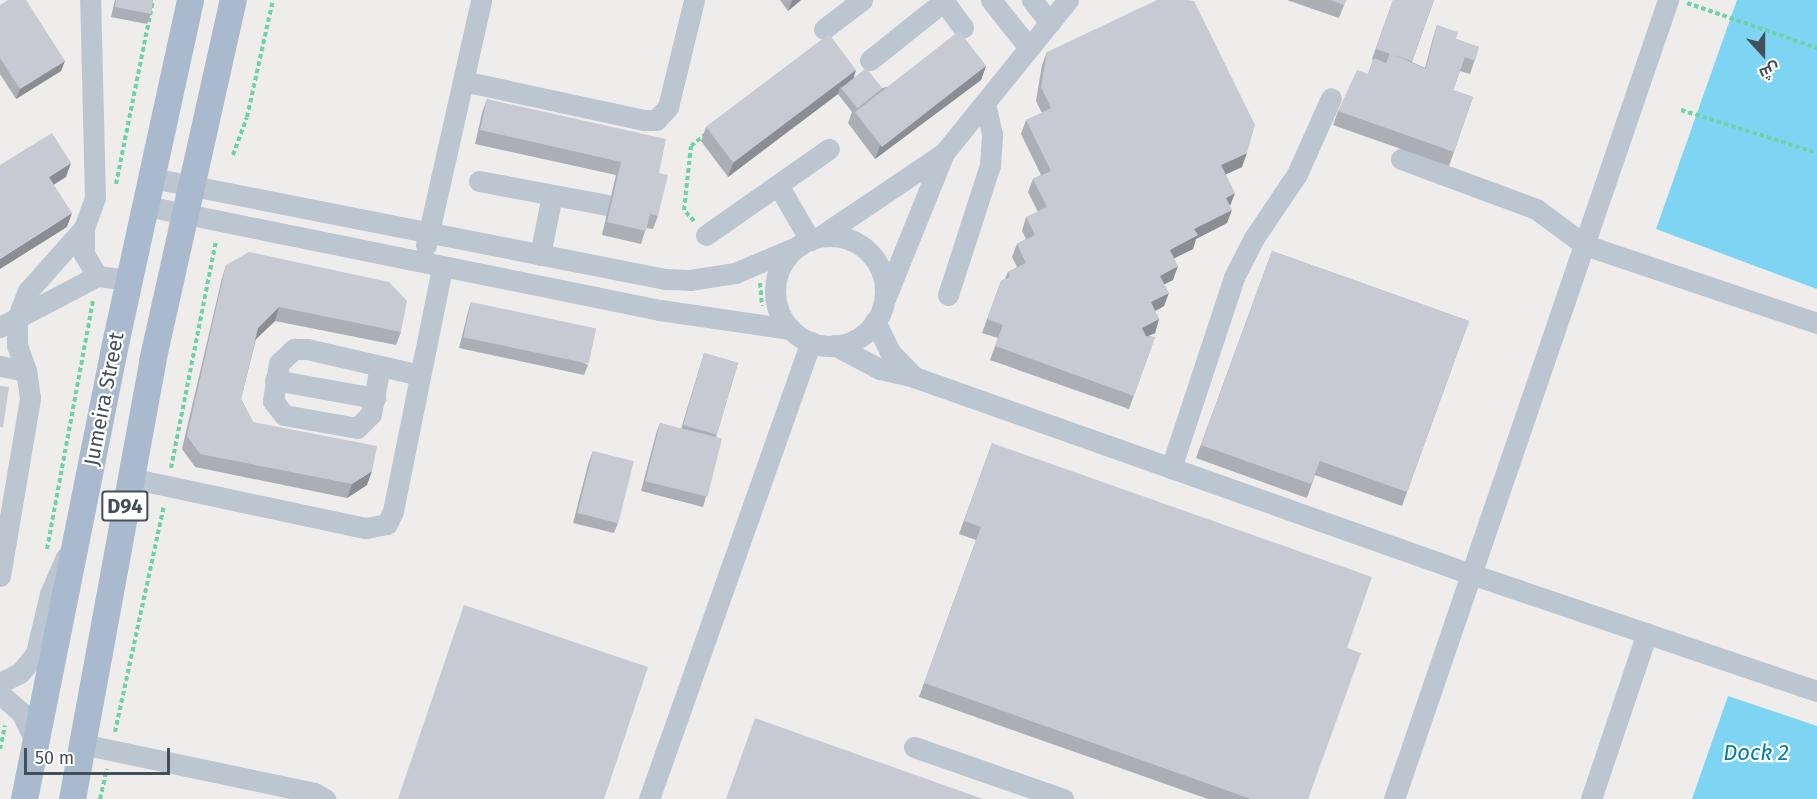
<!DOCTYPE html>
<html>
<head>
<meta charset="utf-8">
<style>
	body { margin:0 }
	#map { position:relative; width:1817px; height:799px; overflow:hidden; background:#efecec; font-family:"Fira Sans",Cairo,sans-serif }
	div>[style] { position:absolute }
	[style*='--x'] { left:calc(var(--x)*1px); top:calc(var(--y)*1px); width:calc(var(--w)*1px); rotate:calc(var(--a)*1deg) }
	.water>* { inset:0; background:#7ed5f3 }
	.path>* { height:4px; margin-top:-2px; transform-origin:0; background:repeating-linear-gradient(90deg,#6bd3a5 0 4.5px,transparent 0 7.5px) }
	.minor>* { height:21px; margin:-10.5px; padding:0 10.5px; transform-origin:10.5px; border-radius:10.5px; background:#bbc6d0 }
	.minor>.ring { margin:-10.5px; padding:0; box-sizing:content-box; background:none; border:21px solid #bbc6d0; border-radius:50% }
	.major>* { height:27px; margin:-13.5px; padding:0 13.5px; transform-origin:13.5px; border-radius:13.5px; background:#a9bace }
	.wall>* { inset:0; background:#abaeb5 }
	.shaded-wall>* { inset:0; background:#8b8d94 }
	.building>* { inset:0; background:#c7cad3; transform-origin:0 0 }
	span { translate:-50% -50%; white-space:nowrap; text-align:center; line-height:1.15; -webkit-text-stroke:4.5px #fff; paint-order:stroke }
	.shield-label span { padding:2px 4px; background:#fff; border:2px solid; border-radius:4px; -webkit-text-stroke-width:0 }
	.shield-label { font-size:20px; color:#434e5b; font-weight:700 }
	.street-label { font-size:21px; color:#434e5b }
	.water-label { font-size:22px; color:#017da9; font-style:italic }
	.north { position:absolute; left:1733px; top:24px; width:60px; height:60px; -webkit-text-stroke:4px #fff; paint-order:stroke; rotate:159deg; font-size:16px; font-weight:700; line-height:24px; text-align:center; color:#434e5b }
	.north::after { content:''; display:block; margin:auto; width:21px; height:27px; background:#434e5b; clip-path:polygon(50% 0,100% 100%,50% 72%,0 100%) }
	.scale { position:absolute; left:24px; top:748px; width:146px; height:27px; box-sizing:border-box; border:3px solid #434e5b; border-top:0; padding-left:8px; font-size:18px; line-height:21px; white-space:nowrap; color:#434e5b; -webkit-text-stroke:4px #fff; paint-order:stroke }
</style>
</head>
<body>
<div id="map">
	<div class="water">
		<i style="clip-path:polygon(1737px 0,1817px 0,1817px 289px,1656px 229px)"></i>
		<i style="clip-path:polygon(1728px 696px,1817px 726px,1817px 799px,1692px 799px)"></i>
	</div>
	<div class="path">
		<i style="--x:1687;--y:3;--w:138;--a:19.1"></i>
		<i style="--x:1681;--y:110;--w:139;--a:17.5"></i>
		<i style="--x:233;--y:155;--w:40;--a:-69.8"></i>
		<i style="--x:247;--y:117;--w:120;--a:-77.5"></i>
		<i style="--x:116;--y:184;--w:188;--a:-78.6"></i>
		<i style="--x:694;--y:221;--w:15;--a:-132"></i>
		<i style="--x:684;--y:210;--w:64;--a:-83.8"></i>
		<i style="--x:691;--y:146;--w:19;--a:-39"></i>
		<i style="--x:760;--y:283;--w:23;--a:85"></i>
		<i style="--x:171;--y:468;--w:232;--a:-78.8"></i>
		<i style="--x:47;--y:549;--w:253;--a:-79.5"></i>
		<i style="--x:115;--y:732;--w:232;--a:-77.8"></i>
		<i style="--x:0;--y:749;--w:24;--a:-78"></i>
		<i style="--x:100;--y:799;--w:31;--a:-77"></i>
	</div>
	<div class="minor">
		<i style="--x:943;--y:0;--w:34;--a:54"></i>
		<i style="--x:991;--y:0;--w:61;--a:51.6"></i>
		<i style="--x:1032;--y:0;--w:29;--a:52"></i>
		<i style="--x:824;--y:29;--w:48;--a:-37.3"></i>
		<i style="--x:870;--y:60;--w:95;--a:-38.6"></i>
		<i style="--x:463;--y:81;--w:185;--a:12.2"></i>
		<i style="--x:644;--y:120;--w:12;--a:0"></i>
		<i style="--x:656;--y:120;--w:18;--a:-47"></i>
		<i style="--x:668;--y:107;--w:110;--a:-76.3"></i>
		<i style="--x:1401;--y:159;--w:144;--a:20.3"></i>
		<i style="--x:1536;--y:209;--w:61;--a:36.3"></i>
		<i style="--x:1585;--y:245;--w:245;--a:18.6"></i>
		<i style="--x:152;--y:178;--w:523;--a:11.14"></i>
		<i style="--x:665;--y:279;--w:25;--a:2"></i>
		<i style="--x:690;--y:280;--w:46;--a:-8.8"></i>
		<i style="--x:735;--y:273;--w:69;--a:-22.9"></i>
		<i style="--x:479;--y:181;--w:130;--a:10.6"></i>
		<i style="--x:778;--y:185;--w:64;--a:59.8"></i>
		<i style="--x:146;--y:206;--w:524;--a:11.44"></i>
		<i style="--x:660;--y:310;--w:132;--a:8.3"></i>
		<i style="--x:84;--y:228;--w:26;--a:90"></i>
		<i style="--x:84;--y:254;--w:26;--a:59"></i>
		<i style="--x:706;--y:235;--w:150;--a:-35"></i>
		<i style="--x:821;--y:236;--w:148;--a:-34"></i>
		<i style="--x:944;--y:153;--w:197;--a:-51"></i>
		<i class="ring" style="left:775px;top:236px;width:89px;height:89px"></i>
		<i style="--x:426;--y:245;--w:251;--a:-77.3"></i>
		<i style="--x:540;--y:255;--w:61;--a:-78.7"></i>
		<i style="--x:948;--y:295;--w:137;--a:-72.1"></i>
		<i style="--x:990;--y:165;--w:31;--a:-86"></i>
		<i style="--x:992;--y:134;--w:32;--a:-103"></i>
		<i style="--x:885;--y:299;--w:157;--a:-68"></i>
		<i style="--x:875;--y:321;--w:34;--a:64"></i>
		<i style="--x:890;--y:352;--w:35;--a:46"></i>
		<i style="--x:0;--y:327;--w:110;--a:-27.7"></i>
		<i style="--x:97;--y:276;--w:32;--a:7"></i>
		<i style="--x:834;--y:345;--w:52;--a:27.6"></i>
		<i style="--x:880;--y:369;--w:35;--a:13"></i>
		<i style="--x:914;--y:377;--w:591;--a:19.48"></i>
		<i style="--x:1471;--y:574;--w:365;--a:18.7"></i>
		<i style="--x:0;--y:366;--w:26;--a:11"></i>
		<i style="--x:380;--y:366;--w:49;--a:100.6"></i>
		<i style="--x:371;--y:414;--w:20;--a:135"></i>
		<i style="--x:357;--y:428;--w:74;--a:-169.9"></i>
		<i style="--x:284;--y:415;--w:18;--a:-128"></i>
		<i style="--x:273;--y:401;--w:38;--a:-81"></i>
		<i style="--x:279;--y:363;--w:21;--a:-43"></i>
		<i style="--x:294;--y:349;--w:13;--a:0"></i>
		<i style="--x:307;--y:349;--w:116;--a:13"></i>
		<i style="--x:275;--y:380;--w:102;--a:10.2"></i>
		<i style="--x:1171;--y:468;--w:201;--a:-71.7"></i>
		<i style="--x:1234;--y:277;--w:44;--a:-62.9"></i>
		<i style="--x:1254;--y:238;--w:77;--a:-56.1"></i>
		<i style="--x:1297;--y:174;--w:83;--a:-65.9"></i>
		<i style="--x:130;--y:478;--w:241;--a:12"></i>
		<i style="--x:366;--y:528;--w:21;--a:-11"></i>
		<i style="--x:387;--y:524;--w:14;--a:-65"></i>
		<i style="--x:393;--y:511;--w:249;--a:-78.6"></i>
		<i style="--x:0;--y:576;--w:181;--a:-80.4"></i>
		<i style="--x:30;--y:398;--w:27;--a:-98"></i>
		<i style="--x:26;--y:371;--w:28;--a:-109"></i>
		<i style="--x:17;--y:345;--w:26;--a:-90"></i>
		<i style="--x:17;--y:319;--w:30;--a:-69"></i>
		<i style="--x:28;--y:291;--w:84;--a:-48.4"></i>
		<i style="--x:84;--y:228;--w:32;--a:-70"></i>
		<i style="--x:95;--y:198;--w:198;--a:-91.4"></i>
		<i style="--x:0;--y:683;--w:22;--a:-27"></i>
		<i style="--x:20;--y:673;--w:26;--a:-51"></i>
		<i style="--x:36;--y:653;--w:61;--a:-76.7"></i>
		<i style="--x:50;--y:594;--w:40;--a:-66.6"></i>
		<i style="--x:0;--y:694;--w:28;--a:41"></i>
		<i style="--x:21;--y:712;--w:37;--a:64"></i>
		<i style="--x:82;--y:744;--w:237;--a:11.9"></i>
		<i style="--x:314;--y:793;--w:13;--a:29"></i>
		<i style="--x:914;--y:747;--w:158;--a:19.2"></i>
		<i style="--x:649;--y:799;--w:485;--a:-70.5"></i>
		<i style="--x:1394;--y:799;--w:845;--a:-71.07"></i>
		<i style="--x:1591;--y:799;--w:175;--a:-71.4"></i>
	</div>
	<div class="major">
		<i style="--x:24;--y:799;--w:455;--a:-78.7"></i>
		<i style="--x:113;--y:353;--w:361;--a:-77.7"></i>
		<i style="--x:72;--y:799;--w:445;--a:-79.6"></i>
		<i style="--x:152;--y:361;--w:370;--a:-77.4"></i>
	</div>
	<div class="wall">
		<i style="clip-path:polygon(115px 0,153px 0,151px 14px,147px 24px,111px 17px)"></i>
		<i style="clip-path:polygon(780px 0,801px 0,788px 11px)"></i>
		<i style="clip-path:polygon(1287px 0,1346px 0,1339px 18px)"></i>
		<i style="clip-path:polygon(1393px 0,1434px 0,1412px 62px,1425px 68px,1433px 38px,1437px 25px,1456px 39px,1479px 47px,1470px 74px,1460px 71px,1453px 90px,1473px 97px,1449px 166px,1333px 125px,1338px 111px,1368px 74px,1373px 60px,1372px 59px)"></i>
		<i style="clip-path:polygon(0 5px,61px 71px,16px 99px,0 74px)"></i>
		<i style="clip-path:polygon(1047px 52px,1242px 167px,1226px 174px,1230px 206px,1227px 223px,1196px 239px,1193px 249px,1174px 258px,1173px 280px,1164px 284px,1164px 306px,1155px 311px,1159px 319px,1155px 333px,1148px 336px,1155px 337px,1129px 409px,990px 360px,998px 338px,982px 333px,1001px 281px,1005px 279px,1008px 272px,1017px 267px,1012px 257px,1017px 244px,1026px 239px,1022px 231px,1026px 217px,1038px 212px,1028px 192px,1033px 179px,1041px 175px,1021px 134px,1026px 120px,1042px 113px,1036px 101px,1042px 65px)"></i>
		<i style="clip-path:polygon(986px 66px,981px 80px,875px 159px,848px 123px,852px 112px,838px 94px,728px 177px,701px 141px,706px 127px,856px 70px,854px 77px,882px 88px)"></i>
		<i style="clip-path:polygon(487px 99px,659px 173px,658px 216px,653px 229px,646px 228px,641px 244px,602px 235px,616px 175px,475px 144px,482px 113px)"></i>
		<i style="clip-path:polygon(1272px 251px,1469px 321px,1402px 506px,1315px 475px,1307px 498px,1196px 458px)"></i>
		<i style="clip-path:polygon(226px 265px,401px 332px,396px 345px,275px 321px,256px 339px,241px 399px,253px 422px,367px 485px,347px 498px,195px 467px,182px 449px,222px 278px)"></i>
		<i style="clip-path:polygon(471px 302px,588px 365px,584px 375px,459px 348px,468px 312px)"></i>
		<i style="clip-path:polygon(704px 353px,738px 363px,716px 437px,706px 497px,703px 507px,641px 491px,656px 434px,660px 423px,681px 429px)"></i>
		<i style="clip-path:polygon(992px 443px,1347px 648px,1308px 799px,1208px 799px,919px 697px,976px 540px,959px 534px)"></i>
		<i style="clip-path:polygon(593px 451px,618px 523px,614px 533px,573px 523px,589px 461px)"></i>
	</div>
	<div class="shaded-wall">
		<i style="clip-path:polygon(792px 0,801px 0,788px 11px)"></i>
		<i style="clip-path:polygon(65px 61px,61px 71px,16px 99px,20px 89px)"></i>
		<i style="clip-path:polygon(986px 66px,981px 80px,875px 159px,880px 146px)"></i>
		<i style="clip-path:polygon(856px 70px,851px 84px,840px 87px,838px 94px,728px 177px,733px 163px)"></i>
		<i style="clip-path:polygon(1247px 153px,1242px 167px,1216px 179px,1221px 165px)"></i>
		<i style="clip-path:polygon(71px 163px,66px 177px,44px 191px,49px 177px)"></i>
		<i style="clip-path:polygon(1235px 193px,1230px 206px,1226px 198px)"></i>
		<i style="clip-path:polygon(1232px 210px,1227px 223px,1196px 239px,1193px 249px,1165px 263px,1170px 250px,1194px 229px)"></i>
		<i style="clip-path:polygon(72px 213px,67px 227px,0 269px,0 259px)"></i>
		<i style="clip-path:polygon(1178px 266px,1173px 280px,1155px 289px,1160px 276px)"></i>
		<i style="clip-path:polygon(1169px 293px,1164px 306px,1146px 316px,1151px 302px)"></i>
		<i style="clip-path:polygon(279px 307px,275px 321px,254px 341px,258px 328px)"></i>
		<i style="clip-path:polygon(1159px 319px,1155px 333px,1137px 341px,1142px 328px)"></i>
		<i style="clip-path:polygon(372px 471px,367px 485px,347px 498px,352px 484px)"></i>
	</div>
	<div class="building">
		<i style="clip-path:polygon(8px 0,26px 0,65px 61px,20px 89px,0 58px,0 5px)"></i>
		<i style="clip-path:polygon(116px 0,153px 0,151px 14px,115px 7px)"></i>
		<i style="clip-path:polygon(1157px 0,1187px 0,1194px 1px,1255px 125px,1247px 153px,1221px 165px,1235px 193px,1226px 198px,1232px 210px,1194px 229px,1198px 235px,1170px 250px,1178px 266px,1160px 276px,1169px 293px,1151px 302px,1159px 319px,1142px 328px,1146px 336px,1155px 337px,1134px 396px,995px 346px,1003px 325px,987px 319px,1001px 281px,1010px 277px,1008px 272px,1026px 263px,1017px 244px,1035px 235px,1026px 217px,1047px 207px,1033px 179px,1051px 171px,1026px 120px,1051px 108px,1041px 87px,1047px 52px)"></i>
		<i style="clip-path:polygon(1330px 0,1346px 0,1344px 5px)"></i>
		<i style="clip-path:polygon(1393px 0,1434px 0,1412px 61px,1376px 49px)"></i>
		<i style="clip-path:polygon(1437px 25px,1458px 32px,1456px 39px,1479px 47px,1475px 61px,1465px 57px,1453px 90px,1473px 97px,1454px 152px,1338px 111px,1357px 70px,1368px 74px,1374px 58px,1386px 63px,1390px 53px,1426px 69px)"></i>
		<i style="left:959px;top:31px;width:44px;height:132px;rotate:52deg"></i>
		<i style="left:829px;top:34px;width:45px;height:154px;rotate:53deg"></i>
		<i style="left:866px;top:68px;width:26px;height:32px;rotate:51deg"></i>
		<i style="clip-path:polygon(487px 99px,666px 139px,659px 173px,668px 175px,658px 216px,650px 214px,646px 231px,607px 222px,621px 162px,480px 130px)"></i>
		<i style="clip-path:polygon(52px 133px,71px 163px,49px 177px,72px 213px,0 259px,0 165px)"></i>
		<i style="clip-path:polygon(1272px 251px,1469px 321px,1407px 492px,1320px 461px,1311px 484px,1201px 445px)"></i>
		<i style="clip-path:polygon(249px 252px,389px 282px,407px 301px,401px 332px,279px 307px,258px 328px,241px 399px,253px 422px,377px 446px,372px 471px,352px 484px,200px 454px,187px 436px,226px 265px)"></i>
		<i style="left:471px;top:302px;width:128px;height:36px;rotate:12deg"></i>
		<i style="left:704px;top:353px;width:35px;height:75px;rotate:16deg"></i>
		<i style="clip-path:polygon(0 386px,9px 387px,3px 427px,0 427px)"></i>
		<i style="left:660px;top:423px;width:64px;height:60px;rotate:14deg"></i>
		<i style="clip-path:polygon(992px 443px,1372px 577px,1347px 648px,1361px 653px,1308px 799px,1251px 799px,924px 683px,981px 527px,964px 521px)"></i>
		<i style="left:593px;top:451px;width:42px;height:64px;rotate:14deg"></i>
		<i style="clip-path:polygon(464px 605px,648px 667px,604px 799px,398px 799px)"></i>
		<i style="clip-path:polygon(755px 718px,983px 799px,726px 799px)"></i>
	</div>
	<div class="shield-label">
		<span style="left:125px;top:506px">D94</span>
	</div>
	<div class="street-label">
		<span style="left:104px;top:399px;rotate:-79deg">Jumeira Street</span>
	</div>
	<div class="water-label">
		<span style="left:1756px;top:753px">Dock 2</span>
	</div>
	<div class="north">ش</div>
	<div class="scale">50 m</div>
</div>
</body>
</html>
